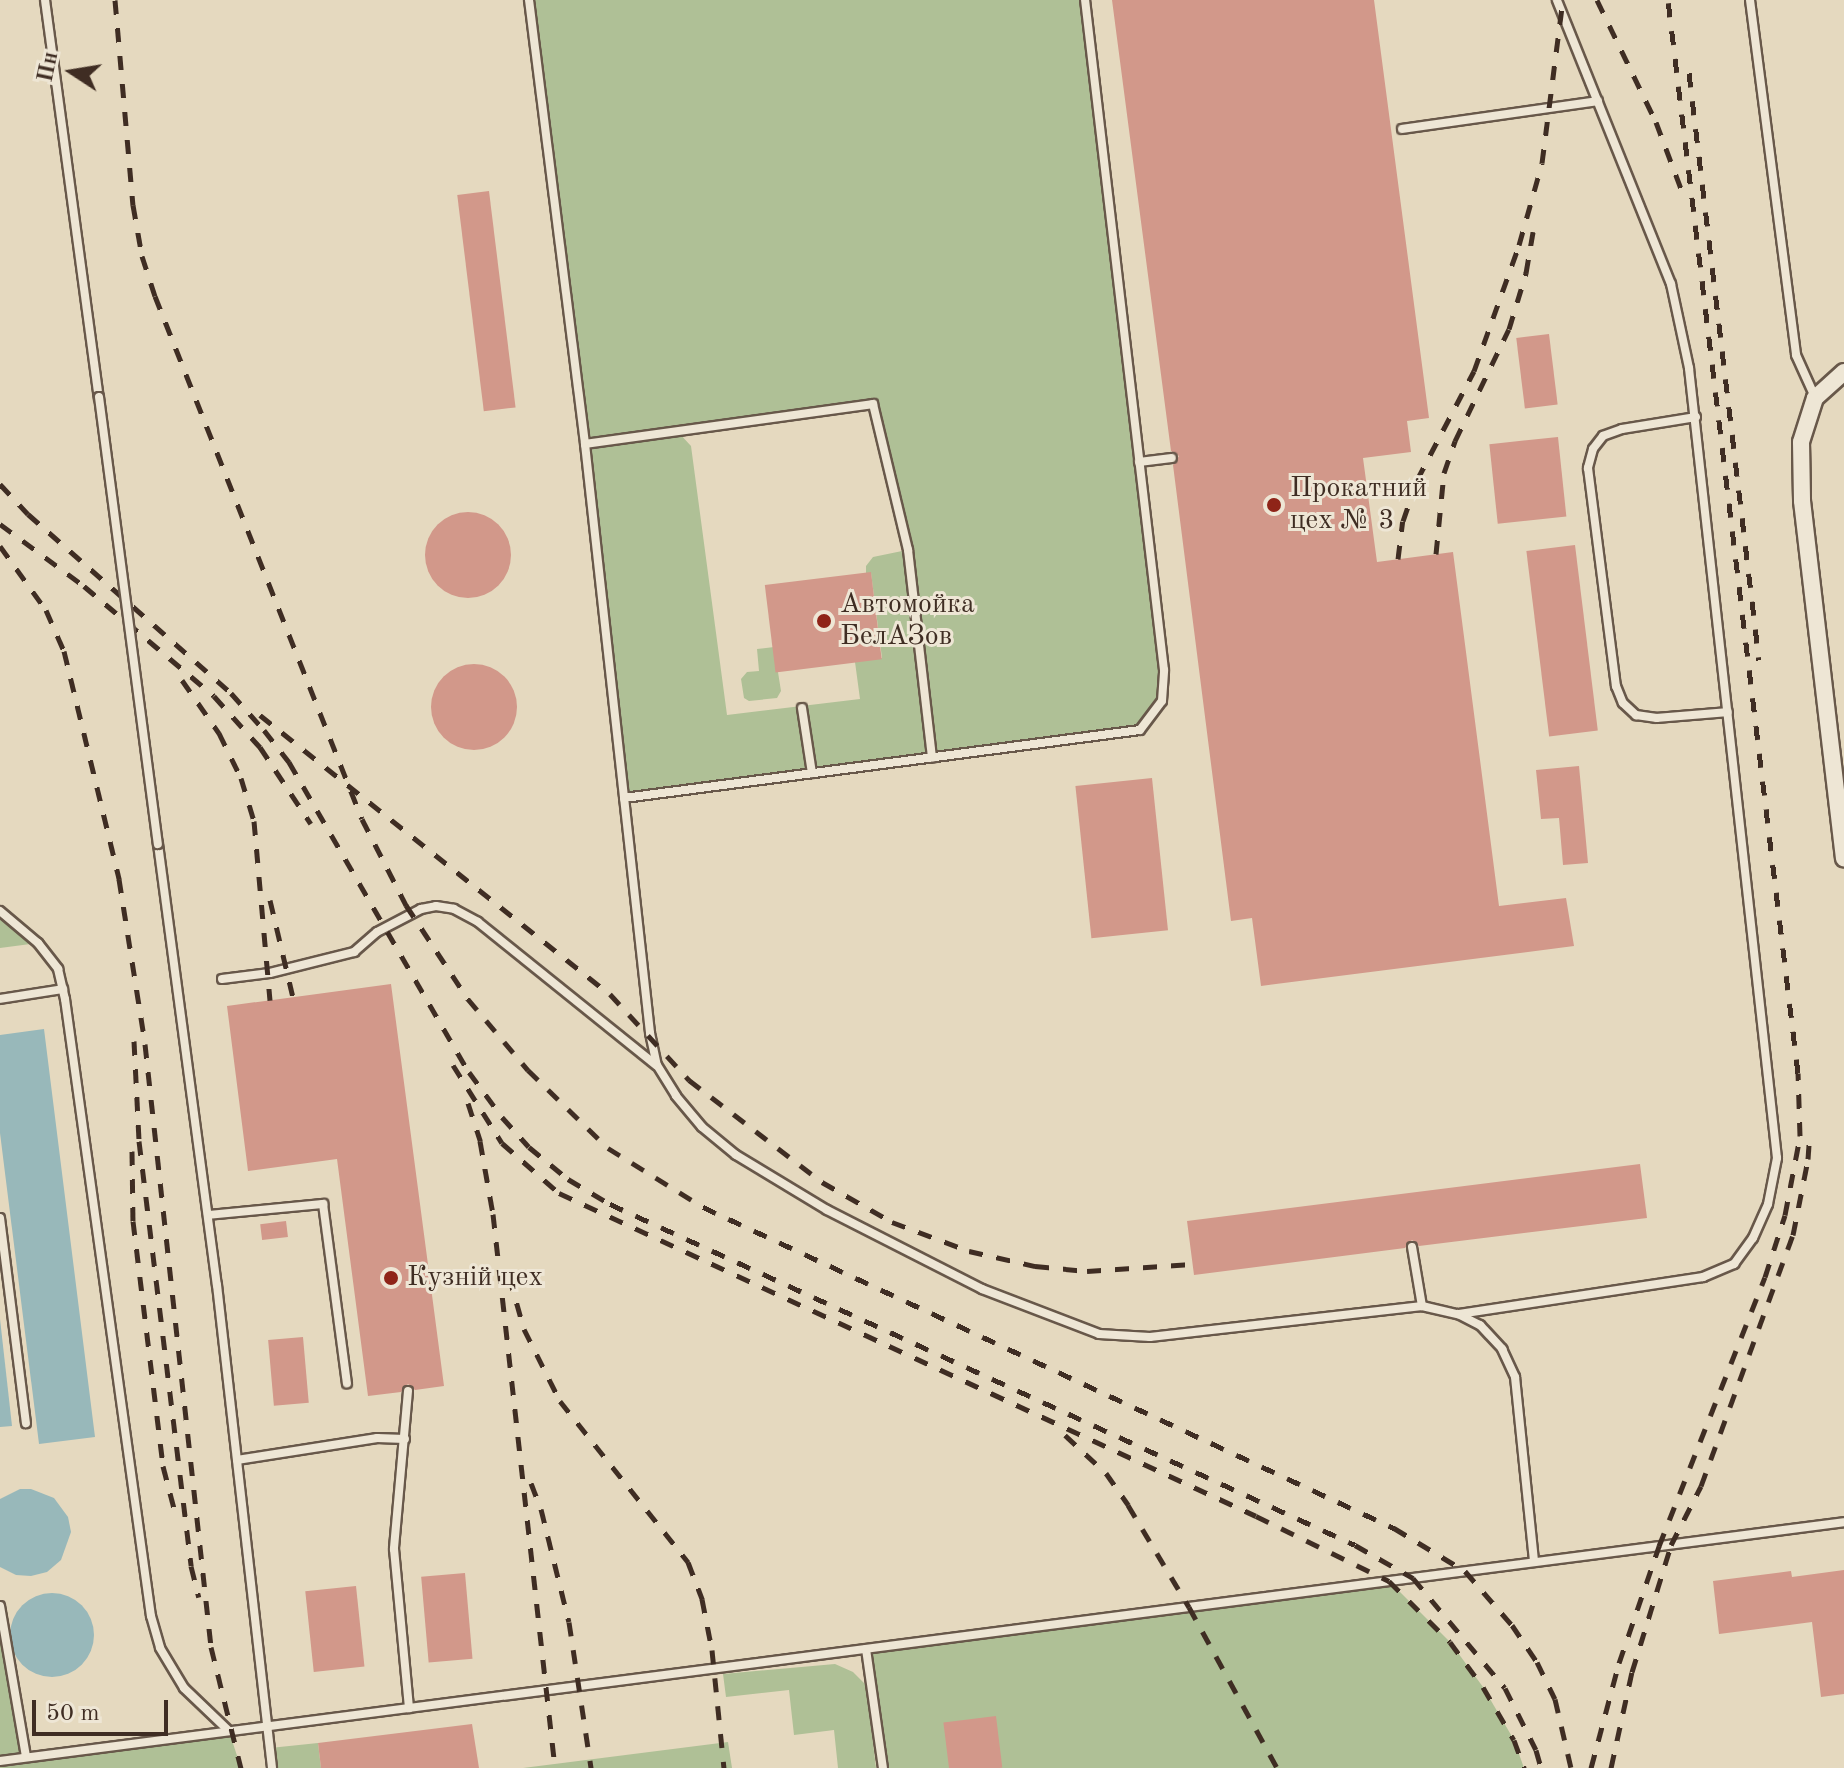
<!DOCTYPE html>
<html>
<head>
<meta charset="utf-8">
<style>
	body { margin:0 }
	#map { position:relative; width:1844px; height:1768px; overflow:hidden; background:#e5d9bf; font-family:"Old Standard TT",serif }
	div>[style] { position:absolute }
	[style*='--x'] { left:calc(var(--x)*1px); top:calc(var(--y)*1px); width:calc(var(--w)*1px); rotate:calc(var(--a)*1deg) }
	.green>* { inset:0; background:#afc096 }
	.water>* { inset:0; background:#98b8ba }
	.round { border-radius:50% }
	.building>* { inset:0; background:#d2988a; transform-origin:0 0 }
	.roads { filter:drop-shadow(2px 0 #68584a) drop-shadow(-2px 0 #68584a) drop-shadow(0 2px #68584a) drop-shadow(0 -2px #68584a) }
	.service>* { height:8px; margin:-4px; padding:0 4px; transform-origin:4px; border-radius:4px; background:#eee6d5 }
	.minor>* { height:16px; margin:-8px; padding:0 8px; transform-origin:8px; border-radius:8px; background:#eee6d5 }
	.rail>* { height:5px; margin-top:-2.5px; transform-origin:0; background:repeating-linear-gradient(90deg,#3f2d23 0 14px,transparent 0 28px) }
	.bridges { filter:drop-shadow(2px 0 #68584a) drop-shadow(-2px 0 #68584a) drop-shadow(0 2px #68584a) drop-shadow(0 -2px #68584a) }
	.service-bridge>* { height:8px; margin:-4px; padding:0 4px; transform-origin:4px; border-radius:4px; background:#eee6d5 }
	.dots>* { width:22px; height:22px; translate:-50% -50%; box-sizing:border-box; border:4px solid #eee6d5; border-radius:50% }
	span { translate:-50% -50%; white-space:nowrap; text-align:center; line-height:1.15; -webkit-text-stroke:6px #eee6d5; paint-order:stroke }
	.poi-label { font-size:28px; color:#3f2d23 }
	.left { translate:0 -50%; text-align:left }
	.north { position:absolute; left:32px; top:32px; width:80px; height:80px; -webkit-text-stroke:6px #eee6d5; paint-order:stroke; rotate:282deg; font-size:22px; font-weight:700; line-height:32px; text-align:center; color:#3f2d23 }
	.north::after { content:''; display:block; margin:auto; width:28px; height:36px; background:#3f2d23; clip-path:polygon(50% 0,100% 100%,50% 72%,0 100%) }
	.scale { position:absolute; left:32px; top:1700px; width:136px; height:36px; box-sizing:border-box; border:4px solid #3f2d23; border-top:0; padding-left:10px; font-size:24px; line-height:28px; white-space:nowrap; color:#3f2d23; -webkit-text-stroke:6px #eee6d5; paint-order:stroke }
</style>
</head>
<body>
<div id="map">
	<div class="green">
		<i style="clip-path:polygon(evenodd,529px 0,1083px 0,1164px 670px,1162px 701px,1140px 730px,624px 798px,529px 0,873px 405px,907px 550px,873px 557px,866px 566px,866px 573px,871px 573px,882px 658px,855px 662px,860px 699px,727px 715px,691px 446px,678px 432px,873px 405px)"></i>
		<i style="clip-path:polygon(774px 647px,781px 691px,777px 698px,749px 701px,744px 698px,741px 679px,747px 672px,759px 671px,757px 649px)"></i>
		<i style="clip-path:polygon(0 911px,38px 943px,0 948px)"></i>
		<i style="clip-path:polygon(1389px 1581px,1450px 1642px,1483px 1687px,1514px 1740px,1524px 1768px,883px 1768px,866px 1649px)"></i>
		<i style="clip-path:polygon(0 1606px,26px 1757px,229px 1731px,241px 1768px,0 1768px)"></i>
		<i style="clip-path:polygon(835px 1664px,853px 1672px,866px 1685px,876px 1768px,838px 1768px,834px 1730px,794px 1735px,789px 1690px,726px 1697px,723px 1674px)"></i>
		<i style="clip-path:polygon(728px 1742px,732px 1768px,523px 1768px)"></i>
		<i style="clip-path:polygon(318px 1743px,321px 1768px,272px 1768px,270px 1748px)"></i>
	</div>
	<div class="water">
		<i style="clip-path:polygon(44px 1029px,95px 1437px,39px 1444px,0 1133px,0 1035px)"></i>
		<i style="clip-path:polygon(0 1319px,12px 1426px,0 1427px)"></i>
		<i style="clip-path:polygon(20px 1489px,31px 1489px,54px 1498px,68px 1517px,71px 1532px,61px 1560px,47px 1572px,31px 1576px,16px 1575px,0 1567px,0 1499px)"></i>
		<i class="round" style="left:10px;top:1593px;width:84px;height:84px"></i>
	</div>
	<div class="building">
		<i style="clip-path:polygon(1112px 0,1374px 0,1429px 418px,1407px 421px,1411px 452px,1363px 458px,1377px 562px,1453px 552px,1499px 906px,1566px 898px,1574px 946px,1261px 986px,1252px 918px,1231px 921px,1173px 465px,1179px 456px,1171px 451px)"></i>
		<i style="left:489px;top:191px;width:218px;height:32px;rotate:83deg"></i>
		<i style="left:1549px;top:334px;width:71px;height:33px;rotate:83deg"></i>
		<i style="left:1558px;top:437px;width:80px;height:69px;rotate:84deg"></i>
		<i class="round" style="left:425px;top:512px;width:86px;height:86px"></i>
		<i style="left:1575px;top:545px;width:187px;height:49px;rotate:83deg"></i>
		<i style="left:871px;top:572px;width:88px;height:107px;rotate:83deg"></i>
		<i class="round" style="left:431px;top:664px;width:86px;height:86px"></i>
		<i style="clip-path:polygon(1579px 766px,1588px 863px,1563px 865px,1559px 818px,1541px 819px,1536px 770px)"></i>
		<i style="left:1152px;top:778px;width:153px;height:77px;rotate:84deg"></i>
		<i style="clip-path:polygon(391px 984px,444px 1386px,415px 1390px,408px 1384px,401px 1392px,368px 1396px,337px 1159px,248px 1171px,227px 1006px)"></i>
		<i style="clip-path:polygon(1640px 1164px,1647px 1218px,1419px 1246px,1412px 1240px,1405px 1248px,1194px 1275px,1187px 1221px)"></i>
		<i style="left:286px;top:1221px;width:16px;height:26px;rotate:83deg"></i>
		<i style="left:303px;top:1337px;width:66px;height:35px;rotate:85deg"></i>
		<i style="clip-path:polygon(1844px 1570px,1844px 1694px,1821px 1697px,1812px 1622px,1719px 1634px,1713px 1581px,1791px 1571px,1792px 1577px)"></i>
		<i style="left:465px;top:1573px;width:86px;height:44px;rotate:85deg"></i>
		<i style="left:356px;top:1586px;width:81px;height:51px;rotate:84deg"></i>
		<i style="left:996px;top:1716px;width:52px;height:53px;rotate:83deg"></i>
		<i style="clip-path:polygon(472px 1724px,479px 1768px,321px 1768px,318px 1743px)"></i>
	</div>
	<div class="roads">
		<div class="service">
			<i style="--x:45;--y:0;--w:401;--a:82.3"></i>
			<i style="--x:529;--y:0;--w:448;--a:82.8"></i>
			<i style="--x:585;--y:444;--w:593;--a:83.7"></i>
			<i style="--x:650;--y:1033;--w:33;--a:78"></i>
			<i style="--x:657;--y:1065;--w:36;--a:58"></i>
			<i style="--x:676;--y:1096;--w:40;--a:50"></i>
			<i style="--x:702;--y:1127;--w:44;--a:39.5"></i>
			<i style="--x:736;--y:1155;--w:106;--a:31.1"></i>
			<i style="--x:827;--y:1210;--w:174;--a:27"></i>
			<i style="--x:982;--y:1289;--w:125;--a:21"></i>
			<i style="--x:1099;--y:1334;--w:51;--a:3.4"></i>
			<i style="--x:1150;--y:1337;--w:274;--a:-6.5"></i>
			<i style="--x:1422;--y:1306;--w:37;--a:13"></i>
			<i style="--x:1458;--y:1314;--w:25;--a:27"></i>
			<i style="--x:1480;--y:1325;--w:33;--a:47"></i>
			<i style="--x:1502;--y:1349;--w:31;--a:65"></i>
			<i style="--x:1515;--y:1377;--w:186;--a:84.1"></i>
			<i style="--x:1750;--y:0;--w:358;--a:82.6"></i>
			<i style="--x:1796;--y:355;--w:46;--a:65.7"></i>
			<i style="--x:1402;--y:129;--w:198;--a:-8.1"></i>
			<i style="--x:1696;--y:417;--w:75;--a:170.8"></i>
			<i style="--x:1622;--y:429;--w:20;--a:160"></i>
			<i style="--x:1603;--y:436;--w:16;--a:128"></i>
			<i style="--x:1593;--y:449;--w:20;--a:105"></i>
			<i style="--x:1588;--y:468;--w:220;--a:82.7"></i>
			<i style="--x:1616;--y:686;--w:18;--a:68"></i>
			<i style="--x:1623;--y:703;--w:18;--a:43"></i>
			<i style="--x:1636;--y:715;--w:21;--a:8"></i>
			<i style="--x:1657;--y:718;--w:71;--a:-4.8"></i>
			<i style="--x:585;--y:444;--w:291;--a:-7.9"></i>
			<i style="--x:873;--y:404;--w:150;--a:76.5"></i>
			<i style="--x:908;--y:550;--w:209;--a:83.4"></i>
			<i style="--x:1139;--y:462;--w:33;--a:-7"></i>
			<i style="--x:802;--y:708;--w:66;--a:81.3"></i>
			<i style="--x:624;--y:798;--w:520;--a:-7.51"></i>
			<i style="--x:1140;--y:730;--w:36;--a:-53"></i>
			<i style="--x:1162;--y:701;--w:31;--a:-86"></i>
			<i style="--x:1164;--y:670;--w:675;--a:-96.72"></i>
			<i style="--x:158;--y:844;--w:445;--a:82.4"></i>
			<i style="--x:217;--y:1285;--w:486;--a:83.5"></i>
			<i style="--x:0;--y:911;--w:50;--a:40.1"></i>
			<i style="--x:38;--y:943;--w:33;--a:52"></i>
			<i style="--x:58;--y:969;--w:31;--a:77"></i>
			<i style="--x:65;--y:999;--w:623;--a:82.07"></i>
			<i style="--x:151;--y:1616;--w:33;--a:74"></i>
			<i style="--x:160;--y:1648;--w:47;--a:59"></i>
			<i style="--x:184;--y:1688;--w:62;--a:43.7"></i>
			<i style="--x:222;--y:979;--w:48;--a:-7.1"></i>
			<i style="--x:270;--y:973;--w:87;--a:-14"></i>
			<i style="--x:354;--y:952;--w:30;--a:-41"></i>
			<i style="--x:377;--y:932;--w:50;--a:-27.6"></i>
			<i style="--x:421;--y:909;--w:15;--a:-11"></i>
			<i style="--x:436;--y:906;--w:18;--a:9"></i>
			<i style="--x:454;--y:909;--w:27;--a:28"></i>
			<i style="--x:478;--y:922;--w:228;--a:38.8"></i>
			<i style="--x:0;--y:999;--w:64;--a:-9"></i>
			<i style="--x:208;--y:1215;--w:116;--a:-5.5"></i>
			<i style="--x:323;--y:1204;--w:181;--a:82.4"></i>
			<i style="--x:0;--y:1218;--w:207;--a:82.8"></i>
			<i style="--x:1412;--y:1247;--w:60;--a:80.4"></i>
			<i style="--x:1459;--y:1314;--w:247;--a:-8.6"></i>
			<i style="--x:1703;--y:1277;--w:34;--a:-23"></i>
			<i style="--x:1734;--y:1264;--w:32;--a:-54"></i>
			<i style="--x:1753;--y:1238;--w:37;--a:-66"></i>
			<i style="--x:1768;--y:1204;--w:47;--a:-78.9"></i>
			<i style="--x:1777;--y:1158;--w:795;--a:-96.36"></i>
			<i style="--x:1689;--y:368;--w:86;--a:-102.1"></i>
			<i style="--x:1671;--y:284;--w:306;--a:-111.9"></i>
			<i style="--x:408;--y:1391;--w:159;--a:95.1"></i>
			<i style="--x:394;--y:1549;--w:160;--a:84.6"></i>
			<i style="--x:237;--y:1460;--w:142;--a:-8.9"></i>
			<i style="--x:377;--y:1438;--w:28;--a:2"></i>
			<i style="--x:0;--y:1606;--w:153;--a:80.2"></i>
			<i style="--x:866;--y:1649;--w:120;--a:81.9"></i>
			<i style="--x:0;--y:1761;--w:1859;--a:-7.38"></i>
		</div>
		<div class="minor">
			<i style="--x:1844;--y:372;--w:39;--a:138"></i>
			<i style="--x:1815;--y:398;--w:46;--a:107.7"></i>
			<i style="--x:1801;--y:442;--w:59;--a:89"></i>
			<i style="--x:1802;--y:501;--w:360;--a:83.3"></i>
		</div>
	</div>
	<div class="rail">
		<i style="--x:115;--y:0;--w:206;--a:85"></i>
		<i style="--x:133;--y:205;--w:52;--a:80"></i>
		<i style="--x:142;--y:256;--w:42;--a:72"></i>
		<i style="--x:155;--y:296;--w:562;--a:68.41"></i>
		<i style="--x:362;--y:819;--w:97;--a:62.9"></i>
		<i style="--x:406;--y:905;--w:113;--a:56.6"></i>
		<i style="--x:468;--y:999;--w:93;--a:49.8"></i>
		<i style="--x:528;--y:1070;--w:112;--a:44.3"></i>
		<i style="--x:608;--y:1148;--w:112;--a:31.8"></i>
		<i style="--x:703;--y:1207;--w:762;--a:24.92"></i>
		<i style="--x:1394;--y:1528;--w:83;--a:31.2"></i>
		<i style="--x:1465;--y:1571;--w:72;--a:49"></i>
		<i style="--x:1512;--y:1625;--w:45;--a:56"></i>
		<i style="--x:1537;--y:1662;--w:41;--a:64.1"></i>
		<i style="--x:1555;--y:1699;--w:71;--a:76.9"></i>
		<i style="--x:1597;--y:0;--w:136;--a:64.2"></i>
		<i style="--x:1656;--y:122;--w:77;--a:69.4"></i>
		<i style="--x:1689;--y:73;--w:591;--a:83.2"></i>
		<i style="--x:0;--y:484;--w:41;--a:47"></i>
		<i style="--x:28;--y:514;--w:271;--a:41.4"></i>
		<i style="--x:231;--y:693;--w:50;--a:48.3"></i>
		<i style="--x:264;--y:730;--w:41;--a:52"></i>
		<i style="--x:289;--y:762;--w:358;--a:59.9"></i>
		<i style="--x:469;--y:1072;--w:56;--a:53.7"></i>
		<i style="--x:502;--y:1117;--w:40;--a:48"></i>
		<i style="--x:529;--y:1147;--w:50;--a:39.4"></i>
		<i style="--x:568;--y:1179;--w:49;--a:30.8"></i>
		<i style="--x:610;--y:1204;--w:819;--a:24.59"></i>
		<i style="--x:1355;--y:1545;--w:67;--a:29.6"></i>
		<i style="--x:1413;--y:1578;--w:143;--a:50.1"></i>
		<i style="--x:1505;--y:1688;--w:69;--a:63.4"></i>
		<i style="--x:1536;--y:1750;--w:19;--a:74"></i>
		<i style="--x:0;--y:524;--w:104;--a:36.4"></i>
		<i style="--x:84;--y:586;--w:170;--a:40.2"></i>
		<i style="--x:214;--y:696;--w:69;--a:48"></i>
		<i style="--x:260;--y:747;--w:92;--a:56.5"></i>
		<i style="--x:0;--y:546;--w:79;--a:54.3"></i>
		<i style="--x:46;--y:610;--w:45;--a:66.3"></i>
		<i style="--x:64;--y:651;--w:235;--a:76.4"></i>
		<i style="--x:119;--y:879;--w:167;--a:81"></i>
		<i style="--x:145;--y:1044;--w:607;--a:83.75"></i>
		<i style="--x:211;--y:1647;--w:125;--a:76.1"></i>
		<i style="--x:1436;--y:554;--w:81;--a:-84.4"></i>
		<i style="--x:1444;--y:473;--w:34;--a:-71"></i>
		<i style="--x:1455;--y:441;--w:124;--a:-64.3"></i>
		<i style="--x:1509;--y:329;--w:59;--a:-73.1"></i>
		<i style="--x:1526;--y:273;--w:42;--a:-80.3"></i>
		<i style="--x:1398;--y:559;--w:38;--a:-83"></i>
		<i style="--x:1403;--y:521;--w:43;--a:-71.1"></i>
		<i style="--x:1417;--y:480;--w:123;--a:-62.4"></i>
		<i style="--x:1474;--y:371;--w:134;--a:-70.3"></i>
		<i style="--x:1519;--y:245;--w:85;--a:-74.3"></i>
		<i style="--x:1542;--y:163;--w:164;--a:-82.7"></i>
		<i style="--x:182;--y:680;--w:65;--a:55.1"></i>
		<i style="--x:219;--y:733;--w:50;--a:63.9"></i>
		<i style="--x:241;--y:778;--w:45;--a:73.2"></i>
		<i style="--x:254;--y:821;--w:180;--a:84.9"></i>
		<i style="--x:260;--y:715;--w:448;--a:38.6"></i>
		<i style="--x:610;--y:994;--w:117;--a:47.4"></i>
		<i style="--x:689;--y:1080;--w:168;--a:37.5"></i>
		<i style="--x:822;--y:1182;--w:81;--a:29.7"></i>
		<i style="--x:892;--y:1222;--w:82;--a:20.6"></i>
		<i style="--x:969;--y:1251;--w:68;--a:12.8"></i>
		<i style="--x:1035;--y:1266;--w:52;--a:5.5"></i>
		<i style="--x:1087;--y:1271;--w:105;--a:-3.8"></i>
		<i style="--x:270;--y:900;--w:100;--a:76.7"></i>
		<i style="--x:134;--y:1041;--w:100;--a:87.1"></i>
		<i style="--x:139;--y:1141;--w:428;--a:83"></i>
		<i style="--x:191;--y:1566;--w:32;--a:76"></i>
		<i style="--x:453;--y:1065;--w:92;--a:57.9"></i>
		<i style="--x:502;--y:1143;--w:76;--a:41.3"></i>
		<i style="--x:559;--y:1193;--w:768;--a:24.86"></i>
		<i style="--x:1256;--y:1516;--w:148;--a:26"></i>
		<i style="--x:1389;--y:1581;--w:86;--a:45"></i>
		<i style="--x:1450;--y:1642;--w:56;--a:53.7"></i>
		<i style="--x:1483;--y:1687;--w:61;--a:59.7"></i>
		<i style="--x:1514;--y:1740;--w:30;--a:70"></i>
		<i style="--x:468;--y:1103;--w:40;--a:72"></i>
		<i style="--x:480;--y:1141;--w:74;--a:79.9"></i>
		<i style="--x:493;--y:1214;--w:557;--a:83.61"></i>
		<i style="--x:132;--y:1151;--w:70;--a:89.2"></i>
		<i style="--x:133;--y:1221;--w:247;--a:83"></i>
		<i style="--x:163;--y:1466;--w:52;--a:75.4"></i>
		<i style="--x:509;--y:1276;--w:55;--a:74.2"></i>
		<i style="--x:524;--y:1329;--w:80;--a:63.4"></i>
		<i style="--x:560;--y:1401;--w:206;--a:51.5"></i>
		<i style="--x:688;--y:1562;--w:40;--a:69"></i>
		<i style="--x:702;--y:1599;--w:52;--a:78.9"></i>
		<i style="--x:712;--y:1650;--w:119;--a:84.2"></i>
		<i style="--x:1065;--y:1435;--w:56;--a:42.8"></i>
		<i style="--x:1106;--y:1473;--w:39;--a:55"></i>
		<i style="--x:1128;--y:1505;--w:119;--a:59.1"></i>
		<i style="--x:1189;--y:1607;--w:183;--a:61.3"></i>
		<i style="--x:531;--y:1483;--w:28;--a:69"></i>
		<i style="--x:541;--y:1509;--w:116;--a:76.1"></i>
		<i style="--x:569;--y:1622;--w:148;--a:81.4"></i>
		<i style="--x:1591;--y:1768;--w:109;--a:-75.1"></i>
		<i style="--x:1619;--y:1663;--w:124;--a:-71.1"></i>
		<i style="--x:1659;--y:1546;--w:289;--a:-68.5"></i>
		<i style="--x:1765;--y:1277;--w:65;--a:-72.1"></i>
		<i style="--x:1785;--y:1215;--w:80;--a:-79.2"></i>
		<i style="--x:1800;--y:1136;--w:63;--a:-91.8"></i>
		<i style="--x:1798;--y:1073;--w:1081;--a:-96.91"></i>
		<i style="--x:1611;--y:1768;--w:98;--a:-77.7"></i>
		<i style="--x:1632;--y:1672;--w:133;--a:-72.9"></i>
		<i style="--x:1671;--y:1545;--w:66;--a:-63"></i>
		<i style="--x:1701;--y:1486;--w:267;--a:-69.9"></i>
		<i style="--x:1793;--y:1235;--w:77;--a:-78.8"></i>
		<i style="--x:1808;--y:1159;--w:26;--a:-86"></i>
	</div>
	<div class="bridges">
		<div class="service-bridge">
			<i style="--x:99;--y:397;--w:451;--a:82.5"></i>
		</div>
	</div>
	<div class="dots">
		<i style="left:1274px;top:505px;background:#8f2418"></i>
		<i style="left:824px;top:621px;background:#8f2418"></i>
		<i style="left:391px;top:1278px;background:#8f2418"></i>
	</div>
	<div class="poi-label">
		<span class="left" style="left:1290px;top:505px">Прокатний<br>цех № 3</span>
		<span class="left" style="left:840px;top:621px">Автомойка<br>БелАЗов</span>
		<span class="left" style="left:407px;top:1278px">Кузній цех</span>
	</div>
	<div class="north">Пн</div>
	<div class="scale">50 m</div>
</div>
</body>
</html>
